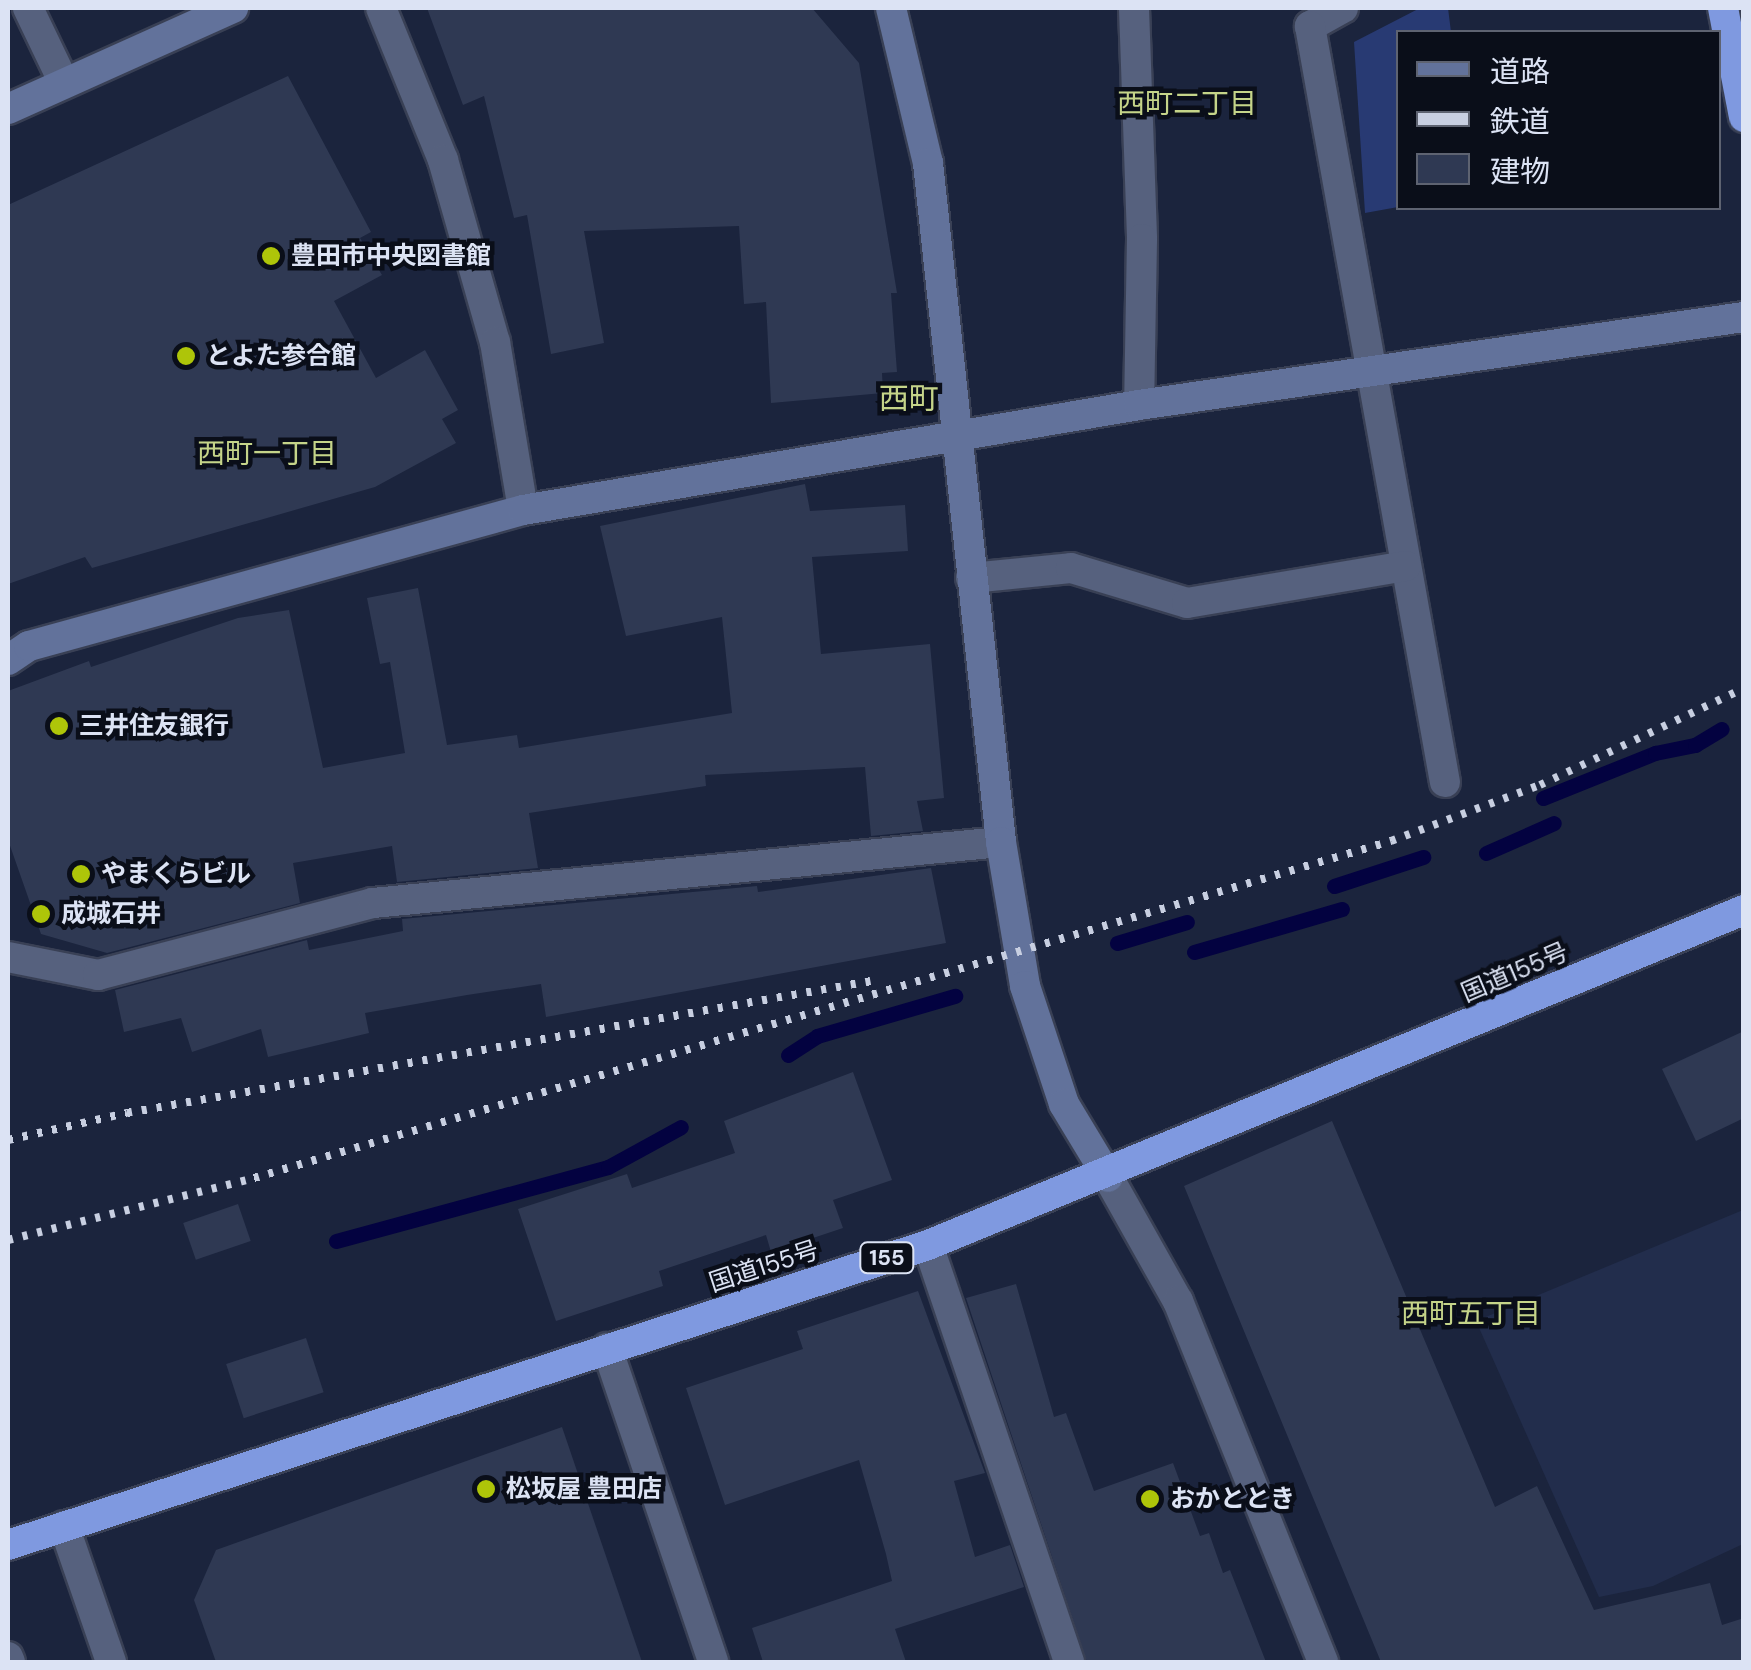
<!DOCTYPE html>
<html>
<head>
<meta charset="utf-8">
<style>
	body { margin:0 }
	#map { position:relative; width:1751px; height:1670px; overflow:hidden; background:#1b243d; font-family:"DM Sans","Noto Sans JP",sans-serif }
	div>[style] { position:absolute }
	[style*='--x'] { left:calc(var(--x)*1px); top:calc(var(--y)*1px); width:calc(var(--w)*1px); rotate:calc(var(--a)*1deg) }
	.built>* { inset:0; background:#222d4c }
	.green>* { inset:0; background:#283a73 }
	.stream>* { height:15px; margin:-7.5px; padding:0 7.5px; transform-origin:7.5px; border-radius:7.5px; background:#030240 }
	.building>* { inset:0; background:#2f3953; transform-origin:0 0 }
	.roads { filter:drop-shadow(2px 0 #394055) drop-shadow(-2px 0 #394055) drop-shadow(0 2px #394055) drop-shadow(0 -2px #394055) }
	.street>* { height:30px; margin:-15px; padding:0 15px; transform-origin:15px; border-radius:15px; background:#56617e }
	.secondary>* { height:30px; margin:-15px; padding:0 15px; transform-origin:15px; border-radius:15px; background:#62729b }
	.highway>* { height:30px; margin:-15px; padding:0 15px; transform-origin:15px; border-radius:15px; background:#7f99e0 }
	.rail>* { height:8px; margin-top:-4px; transform-origin:0; background:repeating-linear-gradient(90deg,#c8cfe1 0 5px,transparent 0 15px) }
	.dots>* { width:28px; height:28px; translate:-50% -50%; box-sizing:border-box; border:5px solid #0a0e19; border-radius:50% }
	span { translate:-50% -50%; white-space:nowrap; text-align:center; line-height:1.15; -webkit-text-stroke:9px #0a0e19; paint-order:stroke }
	.shield-label span { padding:2px 8px; background:#0a0e19; border:2px solid; border-radius:8px; -webkit-text-stroke-width:0 }
	.shield-label { font-size:22px; color:#dce3f4; font-weight:700 }
	.poi-label { font-size:25px; color:#dce3f4; font-weight:700 }
	.left { translate:0 -50%; text-align:left }
	.street-label { font-size:25px; color:#dce3f4 }
	.neighbourhood-label { font-size:28px; color:#c5d489 }
	.quarter-label { font-size:30px; color:#c5d489 }
	.frame { position:absolute; inset:0; border:10px solid #dce3f4; pointer-events:none }
	.legend { position:absolute; left:1396px; top:30px; width:325px; height:180px; box-sizing:border-box; background:#0a0e19; border:2px solid #5e6371; margin:0; padding:12px 18px; list-style:none; font-size:30px; color:#dce3f4 }
	.legend li { display:flex; align-items:center; gap:20px; height:50px }
	.legend b { width:50px; border:2px solid #5e6371 }
</style>
</head>
<body>
<div id="map">
	<div class="built">
		<i style="clip-path:polygon(1743px 1210px,1743px 1544px,1653px 1586px,1599px 1597px,1476px 1321px)"></i>
	</div>
	<div class="green">
		<i style="clip-path:polygon(1420px 8px,1448px 8px,1451px 32px,1398px 32px,1398px 207px,1365px 213px,1354px 42px)"></i>
	</div>
	<div class="stream">
		<i style="--x:1543;--y:798;--w:121;--a:-21.9"></i>
		<i style="--x:1655;--y:753;--w:41;--a:-11.3"></i>
		<i style="--x:1695;--y:745;--w:31;--a:-31"></i>
		<i style="--x:1486;--y:853;--w:74;--a:-23.8"></i>
		<i style="--x:1334;--y:886;--w:94;--a:-18"></i>
		<i style="--x:1117;--y:943;--w:73;--a:-16.7"></i>
		<i style="--x:1194;--y:952;--w:154;--a:-16.2"></i>
		<i style="--x:788;--y:1055;--w:35;--a:-33"></i>
		<i style="--x:817;--y:1036;--w:144;--a:-16.2"></i>
		<i style="--x:336;--y:1241;--w:282;--a:-15.2"></i>
		<i style="--x:608;--y:1167;--w:83;--a:-28.7"></i>
	</div>
	<div class="building">
		<i style="clip-path:polygon(427px 8px,812px 8px,859px 63px,897px 293px,891px 293px,897px 372px,882px 373px,883px 393px,771px 403px,766px 302px,744px 304px,739px 226px,584px 231px,604px 343px,551px 354px,527px 215px,514px 218px,484px 96px,463px 105px)"></i>
		<i style="clip-path:polygon(288px 76px,371px 232px,360px 238px,382px 275px,334px 301px,376px 378px,425px 350px,458px 410px,442px 419px,456px 443px,375px 487px,92px 568px,85px 557px,8px 584px,8px 205px)"></i>
		<i style="clip-path:polygon(805px 484px,810px 511px,905px 505px,908px 551px,812px 557px,821px 654px,930px 644px,944px 798px,917px 801px,923px 831px,871px 836px,865px 767px,705px 775px,706px 786px,529px 813px,538px 868px,397px 882px,392px 846px,293px 863px,300px 903px,107px 953px,41px 934px,8px 840px,8px 691px,89px 661px,91px 667px,238px 618px,289px 610px,323px 768px,405px 753px,390px 662px,380px 664px,367px 598px,418px 588px,447px 745px,517px 735px,519px 748px,732px 713px,722px 617px,626px 636px,600px 526px)"></i>
		<i style="clip-path:polygon(931px 868px,946px 943px,546px 1017px,541px 984px,467px 995px,365px 1013px,369px 1033px,268px 1057px,261px 1029px,192px 1052px,181px 1018px,124px 1032px,115px 990px,307px 940px,309px 950px,403px 931px,402px 919px,757px 886px,758px 892px)"></i>
		<i style="clip-path:polygon(1744px 1031px,1744px 1118px,1696px 1141px,1662px 1069px)"></i>
		<i style="clip-path:polygon(853px 1072px,892px 1180px,833px 1200px,843px 1228px,771px 1252px,766px 1235px,659px 1271px,663px 1286px,556px 1321px,518px 1209px,627px 1174px,632px 1188px,735px 1153px,724px 1121px)"></i>
		<i style="clip-path:polygon(1332px 1121px,1495px 1507px,1537px 1486px,1594px 1610px,1710px 1583px,1722px 1625px,1744px 1618px,1744px 1662px,1381px 1662px,1184px 1186px)"></i>
		<i style="left:238px;top:1204px;width:39px;height:58px;rotate:71deg"></i>
		<i style="clip-path:polygon(1016px 1284px,1054px 1417px,1066px 1413px,1094px 1491px,1173px 1463px,1200px 1536px,1209px 1533px,1223px 1573px,1230px 1570px,1266px 1662px,1087px 1662px,966px 1298px)"></i>
		<i style="clip-path:polygon(918px 1291px,985px 1473px,954px 1481px,975px 1557px,1010px 1545px,1024px 1587px,895px 1629px,906px 1662px,763px 1662px,752px 1628px,892px 1581px,886px 1554px,859px 1460px,725px 1505px,686px 1388px,803px 1349px,797px 1331px)"></i>
		<i style="left:306px;top:1338px;width:57px;height:84px;rotate:72deg"></i>
		<i style="clip-path:polygon(562px 1427px,642px 1662px,216px 1662px,194px 1600px,216px 1550px)"></i>
	</div>
	<div class="roads">
		<div class="street">
			<i style="--x:28;--y:8;--w:83;--a:64.4"></i>
			<i style="--x:381;--y:8;--w:164;--a:67.8"></i>
			<i style="--x:443;--y:160;--w:189;--a:74.1"></i>
			<i style="--x:495;--y:342;--w:170;--a:80.5"></i>
			<i style="--x:1134;--y:8;--w:231;--a:88"></i>
			<i style="--x:1142;--y:239;--w:166;--a:91"></i>
			<i style="--x:1343;--y:8;--w:38;--a:151"></i>
			<i style="--x:1310;--y:26;--w:768;--a:79.88"></i>
			<i style="--x:971;--y:578;--w:100;--a:-5.7"></i>
			<i style="--x:1071;--y:568;--w:121;--a:16.8"></i>
			<i style="--x:1187;--y:603;--w:222;--a:-9.6"></i>
			<i style="--x:8;--y:957;--w:92;--a:11.3"></i>
			<i style="--x:98;--y:975;--w:284;--a:-14.7"></i>
			<i style="--x:373;--y:903;--w:631;--a:-5.55"></i>
			<i style="--x:1108;--y:1177;--w:142;--a:60.6"></i>
			<i style="--x:1178;--y:1301;--w:389;--a:68.1"></i>
			<i style="--x:928;--y:1245;--w:440;--a:71.3"></i>
			<i style="--x:607;--y:1348;--w:331;--a:71.3"></i>
			<i style="--x:64;--y:1526;--w:144;--a:70.9"></i>
			<i style="--x:8;--y:1657;--w:5;--a:68"></i>
		</div>
		<div class="secondary">
			<i style="--x:891;--y:8;--w:159;--a:76.6"></i>
			<i style="--x:928;--y:163;--w:683;--a:83.86"></i>
			<i style="--x:1001;--y:842;--w:146;--a:80.5"></i>
			<i style="--x:1025;--y:986;--w:124;--a:71.7"></i>
			<i style="--x:1064;--y:1104;--w:85;--a:58.9"></i>
			<i style="--x:8;--y:109;--w:247;--a:-24.2"></i>
			<i style="--x:8;--y:660;--w:25;--a:-34"></i>
			<i style="--x:29;--y:646;--w:512;--a:-15.39"></i>
			<i style="--x:523;--y:510;--w:625;--a:-9.67"></i>
			<i style="--x:1139;--y:405;--w:611;--a:-8.28"></i>
		</div>
		<div class="highway">
			<i style="--x:1723;--y:8;--w:111;--a:79.1"></i>
			<i style="--x:8;--y:1545;--w:968;--a:-18.06"></i>
			<i style="--x:928;--y:1245;--w:882;--a:-22.32"></i>
		</div>
	</div>
	<div class="rail">
		<i style="--x:8;--y:1140;--w:122;--a:-12.8"></i>
		<i style="--x:127;--y:1113;--w:762;--a:-10.06"></i>
		<i style="--x:8;--y:1240;--w:254;--a:-14.1"></i>
		<i style="--x:254;--y:1178;--w:1186;--a:-16.51"></i>
		<i style="--x:1391;--y:841;--w:159;--a:-20.6"></i>
		<i style="--x:1540;--y:785;--w:226;--a:-25.4"></i>
	</div>
	<div class="dots">
		<i style="left:271px;top:256px;background:#aec509"></i>
		<i style="left:186px;top:356px;background:#aec509"></i>
		<i style="left:59px;top:726px;background:#aec509"></i>
		<i style="left:81px;top:874px;background:#aec509"></i>
		<i style="left:41px;top:914px;background:#aec509"></i>
		<i style="left:486px;top:1489px;background:#aec509"></i>
		<i style="left:1150px;top:1499px;background:#aec509"></i>
	</div>
	<div class="shield-label">
		<span style="left:887px;top:1258px">155</span>
	</div>
	<div class="poi-label">
		<span class="left" style="left:291px;top:256px">豊田市中央図書館</span>
		<span class="left" style="left:206px;top:356px">とよた参合館</span>
		<span class="left" style="left:79px;top:726px">三井住友銀行</span>
		<span class="left" style="left:101px;top:874px">やまくらビル</span>
		<span class="left" style="left:61px;top:914px">成城石井</span>
		<span class="left" style="left:506px;top:1489px">松坂屋 豊田店</span>
		<span class="left" style="left:1170px;top:1499px">おかととき</span>
	</div>
	<div class="street-label">
		<span style="left:1515px;top:973px;rotate:-23deg">国道155号</span>
		<span style="left:764px;top:1267px;rotate:-18deg">国道155号</span>
	</div>
	<div class="neighbourhood-label">
		<span style="left:1187px;top:104px">西町二丁目</span>
		<span style="left:267px;top:454px">西町一丁目</span>
		<span style="left:1471px;top:1314px">西町五丁目</span>
	</div>
	<div class="quarter-label">
		<span style="left:909px;top:399px">西町</span>
	</div>
	<div class="frame"></div>
	<ul class="legend">
	<li><b style="height:12px;background:#62729b"></b>道路</li>
	<li><b style="height:12px;background:#c8cfe1"></b>鉄道</li>
	<li><b style="height:28px;background:#2f3953"></b>建物</li>
	</ul>
</div>
</body>
</html>
